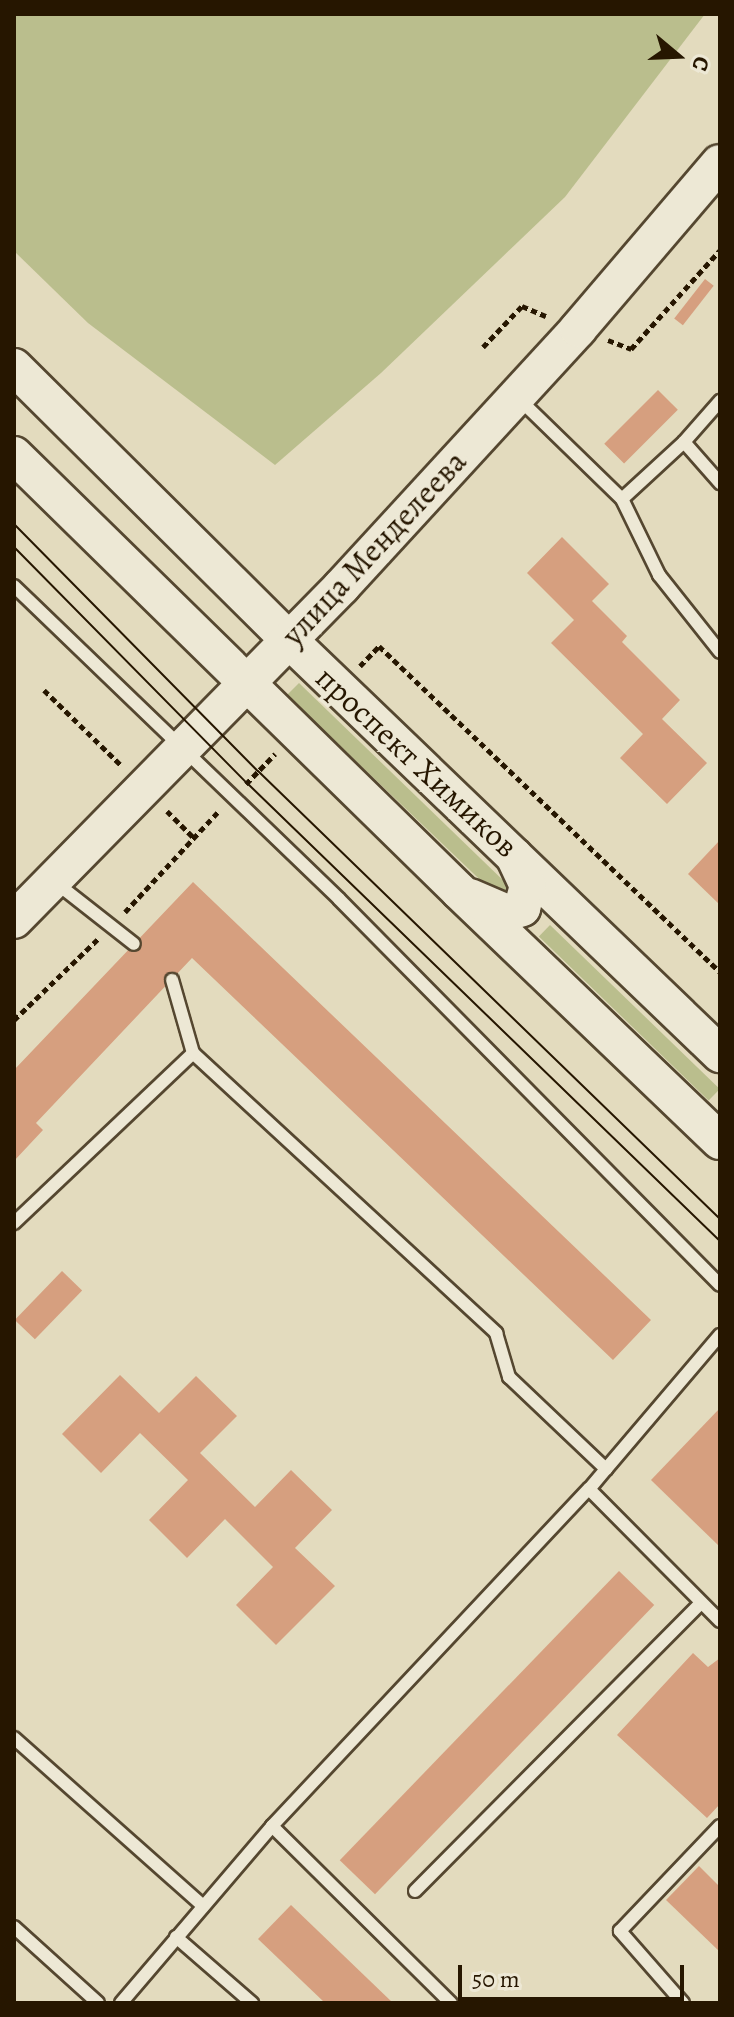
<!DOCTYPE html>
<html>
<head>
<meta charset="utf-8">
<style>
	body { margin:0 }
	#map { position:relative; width:734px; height:2017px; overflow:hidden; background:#e3dbbe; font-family:Alegreya,serif }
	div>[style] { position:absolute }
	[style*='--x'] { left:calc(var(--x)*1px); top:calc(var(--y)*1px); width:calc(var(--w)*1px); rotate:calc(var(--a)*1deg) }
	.green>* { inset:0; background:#babe8d; transform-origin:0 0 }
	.building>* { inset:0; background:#d69f7f; transform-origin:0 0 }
	.path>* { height:5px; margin-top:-2.5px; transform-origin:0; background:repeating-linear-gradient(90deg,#261600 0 6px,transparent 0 10px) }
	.roads { filter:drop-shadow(2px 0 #554730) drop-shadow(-2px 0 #554730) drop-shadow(0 2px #554730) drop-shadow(0 -2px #554730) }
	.lane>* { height:12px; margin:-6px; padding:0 6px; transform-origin:6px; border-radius:6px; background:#ede8d5 }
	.secondary>* { height:36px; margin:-18px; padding:0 18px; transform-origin:18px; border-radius:18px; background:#ede8d5 }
	.tram>* { height:2px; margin:-1px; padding:0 1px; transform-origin:1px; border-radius:1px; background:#261600 }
	span { translate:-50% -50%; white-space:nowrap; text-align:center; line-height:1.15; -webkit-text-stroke:7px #ede8d5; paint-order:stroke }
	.street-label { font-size:32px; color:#261600 }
	.frame { position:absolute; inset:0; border:16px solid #261600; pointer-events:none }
	.north { position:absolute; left:638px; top:16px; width:80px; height:80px; -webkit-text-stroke:6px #ede8d5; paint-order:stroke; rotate:109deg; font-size:22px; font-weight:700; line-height:32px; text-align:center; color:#261600 }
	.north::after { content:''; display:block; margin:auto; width:28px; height:36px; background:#261600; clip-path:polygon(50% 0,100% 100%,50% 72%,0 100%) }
	.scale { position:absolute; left:458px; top:1965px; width:226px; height:36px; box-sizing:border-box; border:4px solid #261600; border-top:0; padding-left:10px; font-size:24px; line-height:28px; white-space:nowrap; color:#261600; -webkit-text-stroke:6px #ede8d5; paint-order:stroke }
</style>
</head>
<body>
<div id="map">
	<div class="green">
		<i style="clip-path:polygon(14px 14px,705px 14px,565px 197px,381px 373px,275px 465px,88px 323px,14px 251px)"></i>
		<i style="clip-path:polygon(299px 683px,509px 886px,510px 893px,498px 897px,287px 695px)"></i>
		<i style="left:550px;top:925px;width:236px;height:16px;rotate:44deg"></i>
	</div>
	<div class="building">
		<i style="left:705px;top:279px;width:11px;height:50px;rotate:38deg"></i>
		<i style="left:658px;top:390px;width:28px;height:76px;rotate:45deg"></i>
		<i style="clip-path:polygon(562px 537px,609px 584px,592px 601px,627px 636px,622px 642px,680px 700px,662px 719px,707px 763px,667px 804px,620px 758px,643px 734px,551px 643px,574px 620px,527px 573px)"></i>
		<i style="clip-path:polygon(720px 840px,720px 905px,688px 874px)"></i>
		<i style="clip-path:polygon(193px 882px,651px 1320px,613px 1360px,192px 958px,36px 1123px,43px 1130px,14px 1161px,14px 1070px)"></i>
		<i style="left:62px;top:1271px;width:28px;height:68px;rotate:44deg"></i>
		<i style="clip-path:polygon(120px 1375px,159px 1413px,196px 1376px,237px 1416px,200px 1453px,255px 1507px,291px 1470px,332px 1510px,295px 1548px,335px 1586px,276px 1645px,236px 1605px,273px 1567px,225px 1519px,187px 1558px,149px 1520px,188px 1480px,140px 1433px,101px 1473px,62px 1434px)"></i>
		<i style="clip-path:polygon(720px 1408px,720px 1547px,651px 1480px)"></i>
		<i style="left:619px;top:1571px;width:49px;height:402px;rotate:44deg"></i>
		<i style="clip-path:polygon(693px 1653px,708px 1667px,720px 1658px,720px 1804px,707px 1818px,617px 1735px)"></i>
		<i style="clip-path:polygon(699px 1866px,720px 1887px,720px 1952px,666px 1900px)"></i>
		<i style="clip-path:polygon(291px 1905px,393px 2003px,325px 2003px,258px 1939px)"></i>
	</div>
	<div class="path">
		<i style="--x:608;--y:340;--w:25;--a:21"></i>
		<i style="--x:631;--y:349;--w:133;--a:-48"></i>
		<i style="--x:483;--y:347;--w:57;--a:-46.4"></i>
		<i style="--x:522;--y:306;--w:26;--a:23"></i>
		<i style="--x:360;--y:666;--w:28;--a:-46"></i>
		<i style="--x:379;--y:646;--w:472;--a:43.7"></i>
		<i style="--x:44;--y:690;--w:110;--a:44.3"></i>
		<i style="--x:246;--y:784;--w:42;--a:-46"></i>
		<i style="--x:167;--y:811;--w:38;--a:45"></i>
		<i style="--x:125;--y:912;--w:138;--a:-47.1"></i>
		<i style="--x:14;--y:1020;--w:117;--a:-44"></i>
	</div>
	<div class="roads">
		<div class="lane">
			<i style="--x:517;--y:397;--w:146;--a:44.2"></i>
			<i style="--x:622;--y:499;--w:84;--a:-42.6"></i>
			<i style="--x:684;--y:442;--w:55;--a:-48.7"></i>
			<i style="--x:684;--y:442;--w:55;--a:48.7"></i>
			<i style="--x:622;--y:499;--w:85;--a:64"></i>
			<i style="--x:659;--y:575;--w:98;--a:51.6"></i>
			<i style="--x:14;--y:586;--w:451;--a:43.9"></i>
			<i style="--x:339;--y:899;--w:542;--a:45.37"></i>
			<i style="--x:55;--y:882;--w:100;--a:38.1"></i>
			<i style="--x:193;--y:1053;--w:413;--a:42.7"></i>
			<i style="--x:496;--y:1333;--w:46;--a:73.5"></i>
			<i style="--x:509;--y:1377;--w:134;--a:43.5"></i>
			<i style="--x:606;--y:1469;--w:176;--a:-49.6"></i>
			<i style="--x:14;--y:1223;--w:247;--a:-43.5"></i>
			<i style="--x:193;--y:1053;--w:76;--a:-106"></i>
			<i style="--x:606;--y:1469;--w:26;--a:130"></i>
			<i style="--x:589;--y:1489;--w:186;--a:45.2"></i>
			<i style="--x:14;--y:1738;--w:253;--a:41.6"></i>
			<i style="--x:272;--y:1826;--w:463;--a:-46.8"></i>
			<i style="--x:415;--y:1891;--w:404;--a:-45.2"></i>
			<i style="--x:14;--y:1927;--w:113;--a:42.1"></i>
			<i style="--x:176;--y:1937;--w:101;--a:41"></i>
			<i style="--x:121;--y:2003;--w:233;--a:-49.5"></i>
			<i style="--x:272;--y:1826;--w:252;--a:44.7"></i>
			<i style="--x:683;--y:2003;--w:96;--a:-131.2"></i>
			<i style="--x:620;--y:1931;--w:145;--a:-46.4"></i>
		</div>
		<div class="secondary">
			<i style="--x:14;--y:367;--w:387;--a:44.8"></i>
			<i style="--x:289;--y:640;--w:598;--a:43.85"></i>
			<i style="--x:14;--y:455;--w:623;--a:44.41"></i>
			<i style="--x:459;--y:891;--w:361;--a:43.8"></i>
			<i style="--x:470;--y:897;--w:40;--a:23.4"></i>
			<i style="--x:507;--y:913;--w:16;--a:-18"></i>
			<i style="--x:522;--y:908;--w:23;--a:-75"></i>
			<i style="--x:528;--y:886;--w:33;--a:-115"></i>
			<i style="--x:14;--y:920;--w:468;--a:-45.5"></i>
			<i style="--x:342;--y:586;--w:349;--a:-47.4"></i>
			<i style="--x:578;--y:329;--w:218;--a:-49.5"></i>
		</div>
	</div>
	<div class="tram">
		<i style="--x:14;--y:524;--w:347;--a:45.4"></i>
		<i style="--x:258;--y:771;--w:644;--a:44.12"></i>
		<i style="--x:14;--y:547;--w:332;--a:45.4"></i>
		<i style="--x:247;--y:783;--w:658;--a:44.08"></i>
	</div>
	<div class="street-label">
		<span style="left:374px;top:548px;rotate:-47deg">улица Менделеева</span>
		<span style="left:417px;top:762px;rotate:43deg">проспект Химиков</span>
	</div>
	<div class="frame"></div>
	<div class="north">С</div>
	<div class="scale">50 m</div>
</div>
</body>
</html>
